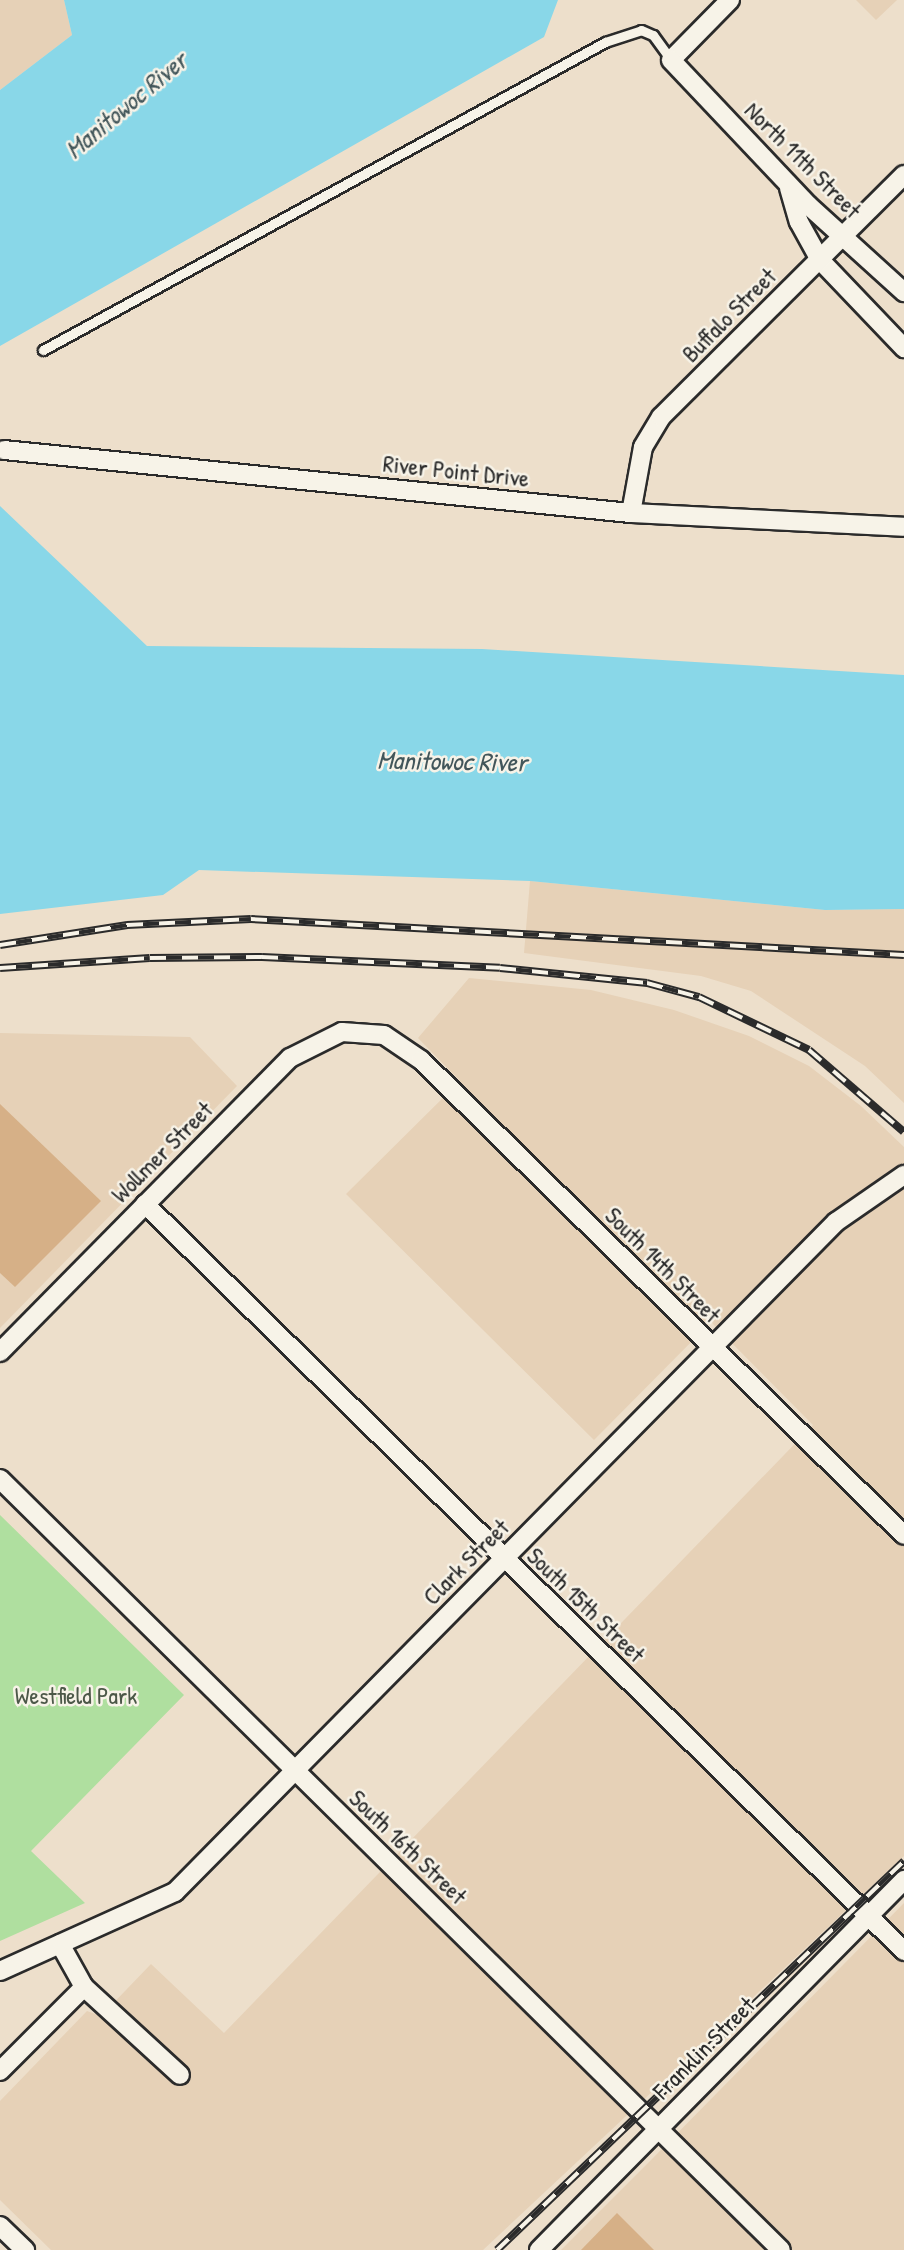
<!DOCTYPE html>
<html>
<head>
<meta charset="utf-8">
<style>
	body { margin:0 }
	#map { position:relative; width:904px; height:2250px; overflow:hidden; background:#eddfcb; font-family:"Patrick Hand",sans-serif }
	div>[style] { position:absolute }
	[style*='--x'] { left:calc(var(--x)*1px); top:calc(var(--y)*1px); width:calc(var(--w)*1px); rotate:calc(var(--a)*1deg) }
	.built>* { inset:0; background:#e6d1b7 }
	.green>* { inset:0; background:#afdf9f }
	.water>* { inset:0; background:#89d7e8 }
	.building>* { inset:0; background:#d6b087 }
	.roads { filter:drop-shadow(2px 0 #2b2b2b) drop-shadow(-2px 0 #2b2b2b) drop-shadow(0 2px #2b2b2b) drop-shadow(0 -2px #2b2b2b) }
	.service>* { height:9px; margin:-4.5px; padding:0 4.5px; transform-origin:4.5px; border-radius:4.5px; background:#f7f3e8 }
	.minor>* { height:18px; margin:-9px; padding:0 9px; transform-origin:9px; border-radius:9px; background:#f7f3e8 }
	.rail>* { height:8px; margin-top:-4px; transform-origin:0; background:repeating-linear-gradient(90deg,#f7f3e8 0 16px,#2b2b2b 0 32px); box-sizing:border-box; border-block:2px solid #2b2b2b }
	span { translate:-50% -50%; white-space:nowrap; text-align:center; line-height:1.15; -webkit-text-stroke:5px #f7f3e8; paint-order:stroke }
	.street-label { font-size:24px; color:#2b2b2b }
	.park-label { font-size:24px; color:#4c5848 }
	.water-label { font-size:26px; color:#42565a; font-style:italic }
</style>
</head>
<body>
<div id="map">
	<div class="built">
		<i style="clip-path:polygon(0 0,64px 0,72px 35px,0 90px)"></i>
		<i style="clip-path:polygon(856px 0,897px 0,876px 20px)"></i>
		<i style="clip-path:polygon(530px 881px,825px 910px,904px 909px,904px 1103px,865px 1066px,751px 991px,701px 976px,524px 953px)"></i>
		<i style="clip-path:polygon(469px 978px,591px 990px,674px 1010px,749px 1036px,809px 1066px,861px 1106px,904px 1147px,904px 1856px,483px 2250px,51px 2250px,0 2200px,0 2101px,87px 2011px,101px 2016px,151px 1964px,224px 2033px,813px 1425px,711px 1322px,594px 1440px,346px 1194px,460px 1081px,418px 1038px)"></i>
		<i style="clip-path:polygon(0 1033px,190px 1037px,237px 1086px,0 1328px)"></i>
		<i style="clip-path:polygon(904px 1903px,904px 2250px,561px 2250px,652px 2159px)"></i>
	</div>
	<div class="green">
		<i style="clip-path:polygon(0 1515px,184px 1695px,31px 1851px,85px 1903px,0 1941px)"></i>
	</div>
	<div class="water">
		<i style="clip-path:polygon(64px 0,558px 0,544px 37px,0 346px,0 90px,72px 35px)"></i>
		<i style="clip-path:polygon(0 506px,147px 646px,482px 649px,904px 675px,904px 909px,825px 910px,530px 881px,199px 870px,163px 895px,0 914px)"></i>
	</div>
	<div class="building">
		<i style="clip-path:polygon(0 1104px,101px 1201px,15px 1287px,0 1273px)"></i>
		<i style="clip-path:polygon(617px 2213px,654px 2250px,581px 2250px)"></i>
	</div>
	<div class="roads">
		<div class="service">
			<i style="--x:43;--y:350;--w:641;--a:-28.72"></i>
			<i style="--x:605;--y:42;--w:38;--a:-18"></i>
			<i style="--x:641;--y:30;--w:13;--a:23"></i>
			<i style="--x:653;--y:35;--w:31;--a:54"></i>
		</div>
		<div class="minor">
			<i style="--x:730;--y:0;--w:84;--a:134.5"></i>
			<i style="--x:671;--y:60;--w:199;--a:46.6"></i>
			<i style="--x:808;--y:205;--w:130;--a:42.2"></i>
			<i style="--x:789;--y:188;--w:35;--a:74"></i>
			<i style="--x:799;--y:222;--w:43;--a:61.1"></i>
			<i style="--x:820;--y:260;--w:122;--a:46.3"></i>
			<i style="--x:4;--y:450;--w:630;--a:5.74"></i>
			<i style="--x:631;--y:513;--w:273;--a:2.9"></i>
			<i style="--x:631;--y:513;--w:67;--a:-79.7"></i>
			<i style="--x:643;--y:447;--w:35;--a:-59"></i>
			<i style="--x:661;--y:417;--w:343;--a:-44.9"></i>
			<i style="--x:145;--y:1204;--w:1065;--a:44.54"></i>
			<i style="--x:0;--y:1352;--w:413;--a:-45.4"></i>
			<i style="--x:290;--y:1058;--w:58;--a:-26.6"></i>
			<i style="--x:342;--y:1032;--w:42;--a:4.1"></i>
			<i style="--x:384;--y:1035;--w:45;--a:34"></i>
			<i style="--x:421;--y:1060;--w:677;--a:44.52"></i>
			<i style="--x:0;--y:1479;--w:1097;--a:44.63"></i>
			<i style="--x:60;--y:1944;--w:49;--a:60.8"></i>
			<i style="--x:84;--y:1987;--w:130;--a:42.5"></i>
			<i style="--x:0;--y:1971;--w:192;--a:-24.3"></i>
			<i style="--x:175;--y:1892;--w:941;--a:-45.39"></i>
			<i style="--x:836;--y:1222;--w:83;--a:-34.7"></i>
			<i style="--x:0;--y:2071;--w:119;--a:-45"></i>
			<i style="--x:0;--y:2226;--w:35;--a:44"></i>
			<i style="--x:539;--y:2250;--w:520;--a:-45.39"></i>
		</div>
	</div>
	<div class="rail">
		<i style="--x:0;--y:945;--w:129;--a:-8.9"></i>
		<i style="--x:127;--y:925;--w:124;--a:-2.8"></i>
		<i style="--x:251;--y:919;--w:654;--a:3.16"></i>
		<i style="--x:0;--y:968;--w:150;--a:-3.8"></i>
		<i style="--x:150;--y:958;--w:112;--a:-0.5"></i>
		<i style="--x:262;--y:957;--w:238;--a:2.6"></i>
		<i style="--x:500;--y:968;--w:148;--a:5.8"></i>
		<i style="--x:647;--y:983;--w:54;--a:15.1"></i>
		<i style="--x:699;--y:997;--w:122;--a:25.7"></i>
		<i style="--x:809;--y:1050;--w:125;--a:40.8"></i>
		<i style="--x:497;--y:2250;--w:563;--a:-43.7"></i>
	</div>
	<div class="street-label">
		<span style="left:803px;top:160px;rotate:45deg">North 11th Street</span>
		<span style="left:729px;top:315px;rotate:-45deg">Buffalo Street</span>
		<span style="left:456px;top:471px;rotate:6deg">River Point Drive</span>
		<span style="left:162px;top:1152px;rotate:-45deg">Wollmer Street</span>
		<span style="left:663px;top:1265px;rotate:45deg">South 14th Street</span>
		<span style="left:466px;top:1562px;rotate:-45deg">Clark Street</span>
		<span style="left:586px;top:1605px;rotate:44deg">South 15th Street</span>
		<span style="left:408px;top:1847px;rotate:44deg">South 16th Street</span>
		<span style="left:704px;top:2048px;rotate:-45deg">Franklin Street</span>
	</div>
	<div class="park-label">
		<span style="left:76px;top:1696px">Westfield Park</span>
	</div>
	<div class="water-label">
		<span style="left:126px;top:105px;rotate:-40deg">Manitowoc River</span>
		<span style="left:452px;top:761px;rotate:1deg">Manitowoc River</span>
	</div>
</div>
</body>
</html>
